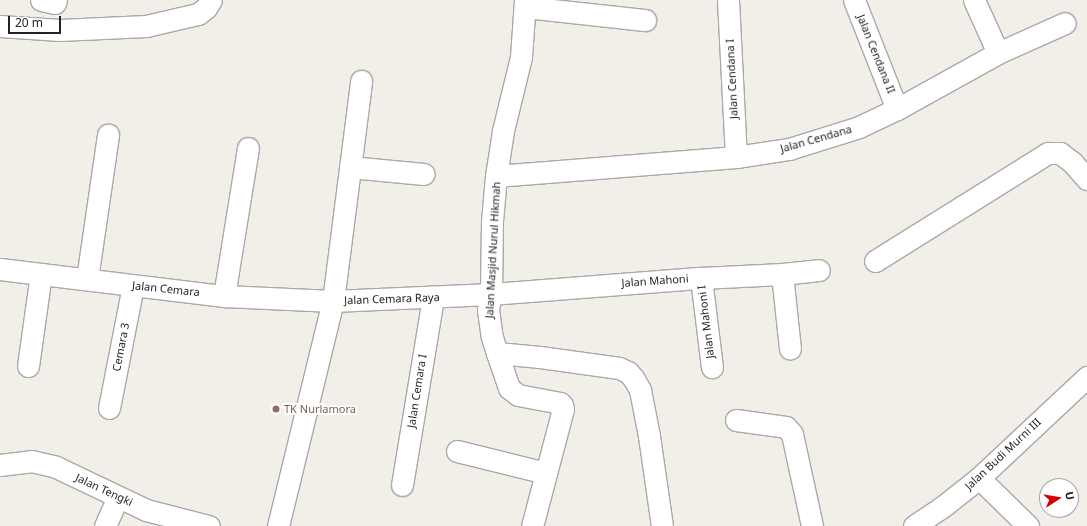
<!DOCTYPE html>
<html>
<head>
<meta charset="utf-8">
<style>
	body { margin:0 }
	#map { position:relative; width:1087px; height:526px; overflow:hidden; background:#f2efe9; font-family:"Noto Sans",sans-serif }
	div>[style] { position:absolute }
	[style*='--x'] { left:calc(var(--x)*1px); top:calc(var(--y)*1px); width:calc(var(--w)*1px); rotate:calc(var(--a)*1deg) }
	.roads { filter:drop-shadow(1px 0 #a9a9a9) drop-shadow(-1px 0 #a9a9a9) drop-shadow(0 1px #a9a9a9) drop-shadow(0 -1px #a9a9a9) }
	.minor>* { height:21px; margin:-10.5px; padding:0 10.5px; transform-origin:10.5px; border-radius:10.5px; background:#fff }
	.dots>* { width:11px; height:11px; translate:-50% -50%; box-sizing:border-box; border:2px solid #fff; border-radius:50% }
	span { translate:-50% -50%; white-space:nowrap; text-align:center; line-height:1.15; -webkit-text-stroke:4px #fff; paint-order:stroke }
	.street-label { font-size:11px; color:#222 }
	.education-label { font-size:11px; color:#785e54 }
	.left { translate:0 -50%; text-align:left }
	.north { position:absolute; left:1039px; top:478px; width:40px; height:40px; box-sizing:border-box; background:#fff; border:1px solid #a7a7a7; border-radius:50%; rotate:78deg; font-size:11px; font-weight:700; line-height:16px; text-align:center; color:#222 }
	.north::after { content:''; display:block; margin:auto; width:14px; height:18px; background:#d40000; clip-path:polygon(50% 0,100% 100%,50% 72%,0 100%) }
	.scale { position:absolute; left:8px; top:16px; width:53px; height:18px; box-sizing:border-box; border:2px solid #222; border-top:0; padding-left:5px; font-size:12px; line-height:14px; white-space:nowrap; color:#222; -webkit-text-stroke:3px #fff; paint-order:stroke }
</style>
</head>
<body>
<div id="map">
	<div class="roads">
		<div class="minor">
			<i style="--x:41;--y:0;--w:14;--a:12"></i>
			<i style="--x:55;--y:3;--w:3;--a:-72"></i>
			<i style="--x:525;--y:0;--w:57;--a:94"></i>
			<i style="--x:521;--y:57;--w:76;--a:103.7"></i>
			<i style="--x:503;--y:131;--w:46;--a:98.8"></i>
			<i style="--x:496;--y:176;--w:45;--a:95.1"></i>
			<i style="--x:492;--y:221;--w:73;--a:90.8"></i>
			<i style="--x:491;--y:294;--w:16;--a:101"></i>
			<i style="--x:488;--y:310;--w:27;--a:82"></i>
			<i style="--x:492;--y:337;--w:17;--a:73"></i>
			<i style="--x:497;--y:353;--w:43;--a:5.3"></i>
			<i style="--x:540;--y:357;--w:80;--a:7.9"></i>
			<i style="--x:619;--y:368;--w:10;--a:24"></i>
			<i style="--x:628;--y:372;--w:9;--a:49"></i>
			<i style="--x:634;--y:379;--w:13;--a:61"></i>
			<i style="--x:640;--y:390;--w:47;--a:78.9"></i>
			<i style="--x:649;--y:436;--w:91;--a:81.8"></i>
			<i style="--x:728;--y:0;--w:157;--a:87.1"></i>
			<i style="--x:854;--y:0;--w:117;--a:68.5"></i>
			<i style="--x:974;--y:0;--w:58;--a:65.6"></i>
			<i style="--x:525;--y:7;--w:121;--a:6.2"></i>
			<i style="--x:0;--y:26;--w:60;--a:3.8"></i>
			<i style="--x:60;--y:30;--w:86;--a:-2.7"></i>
			<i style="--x:146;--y:26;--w:53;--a:-13"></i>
			<i style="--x:198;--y:14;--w:10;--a:-37"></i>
			<i style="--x:206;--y:8;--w:9;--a:-58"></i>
			<i style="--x:350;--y:167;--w:74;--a:5.4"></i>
			<i style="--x:496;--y:176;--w:241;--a:-4.5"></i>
			<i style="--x:736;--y:157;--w:54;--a:-8.6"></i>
			<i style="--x:789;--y:149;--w:73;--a:-17.4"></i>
			<i style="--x:859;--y:127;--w:42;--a:-25.3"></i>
			<i style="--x:897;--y:109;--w:115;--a:-29"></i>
			<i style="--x:998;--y:53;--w:73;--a:-24.1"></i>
			<i style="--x:875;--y:261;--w:204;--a:-32"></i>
			<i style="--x:1048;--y:153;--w:12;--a:0"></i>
			<i style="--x:1060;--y:153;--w:15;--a:37"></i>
			<i style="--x:1072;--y:162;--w:23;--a:49"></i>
			<i style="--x:0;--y:269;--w:226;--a:6.9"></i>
			<i style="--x:224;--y:296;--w:109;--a:2.6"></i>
			<i style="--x:333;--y:301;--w:158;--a:-2.5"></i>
			<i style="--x:491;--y:294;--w:211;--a:-4.4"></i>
			<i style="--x:701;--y:278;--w:81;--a:-2.8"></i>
			<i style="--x:782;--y:274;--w:37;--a:-6"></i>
			<i style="--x:782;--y:274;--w:75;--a:83.9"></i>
			<i style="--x:701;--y:278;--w:90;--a:83"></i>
			<i style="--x:87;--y:279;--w:146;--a:-81.7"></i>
			<i style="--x:224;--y:296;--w:150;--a:-80.8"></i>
			<i style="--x:497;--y:353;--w:37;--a:71"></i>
			<i style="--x:509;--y:388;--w:11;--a:38"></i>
			<i style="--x:518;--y:395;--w:43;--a:10.8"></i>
			<i style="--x:560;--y:403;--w:3;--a:45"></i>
			<i style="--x:562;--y:405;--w:4;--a:76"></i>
			<i style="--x:563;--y:409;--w:121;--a:104.8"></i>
			<i style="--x:28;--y:366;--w:93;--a:-82"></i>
			<i style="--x:109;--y:408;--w:124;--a:-78.9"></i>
			<i style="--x:736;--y:420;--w:50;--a:8"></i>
			<i style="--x:786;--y:427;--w:9;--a:49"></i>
			<i style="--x:792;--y:434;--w:94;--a:77.7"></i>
			<i style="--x:457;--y:451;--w:92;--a:13.9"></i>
			<i style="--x:0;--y:465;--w:31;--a:-7"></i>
			<i style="--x:31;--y:461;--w:26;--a:13"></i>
			<i style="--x:56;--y:467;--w:100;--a:25.5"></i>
			<i style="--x:146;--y:510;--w:65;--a:14.3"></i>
			<i style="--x:979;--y:478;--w:69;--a:44.4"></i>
			<i style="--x:402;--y:485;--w:191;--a:-80.6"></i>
			<i style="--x:105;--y:526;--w:32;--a:-66"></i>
			<i style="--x:278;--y:526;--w:232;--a:-76.3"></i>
			<i style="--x:333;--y:301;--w:222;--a:-82.7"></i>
			<i style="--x:914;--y:526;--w:32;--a:-34"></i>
			<i style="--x:941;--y:508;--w:48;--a:-38.3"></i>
			<i style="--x:979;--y:478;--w:148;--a:-43.1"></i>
		</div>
	</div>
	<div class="dots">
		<i style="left:276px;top:409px;background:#8d6e63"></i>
	</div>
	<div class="street-label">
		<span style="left:876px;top:54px;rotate:68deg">Jalan Cendana II</span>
		<span style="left:732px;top:79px;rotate:-93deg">Jalan Cendana I</span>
		<span style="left:816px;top:139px;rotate:-16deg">Jalan Cendana</span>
		<span style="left:493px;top:250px;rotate:-87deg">Jalan Masjid Nurul Hikmah</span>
		<span style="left:655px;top:281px;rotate:-4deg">Jalan Mahoni</span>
		<span style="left:166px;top:289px;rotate:6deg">Jalan Cemara</span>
		<span style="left:392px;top:299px;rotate:-2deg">Jalan Cemara Raya</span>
		<span style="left:706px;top:322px;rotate:-97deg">Jalan Mahoni I</span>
		<span style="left:121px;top:347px;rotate:-79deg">Cemara 3</span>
		<span style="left:417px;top:391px;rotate:-81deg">Jalan Cemara I</span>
		<span style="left:1003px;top:454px;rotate:-43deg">Jalan Budi Murni III</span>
		<span style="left:104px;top:490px;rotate:25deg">Jalan Tengki</span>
	</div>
	<div class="education-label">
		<span class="left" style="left:284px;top:409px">TK Nurlamora</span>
	</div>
	<div class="north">U</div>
	<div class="scale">20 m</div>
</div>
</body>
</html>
